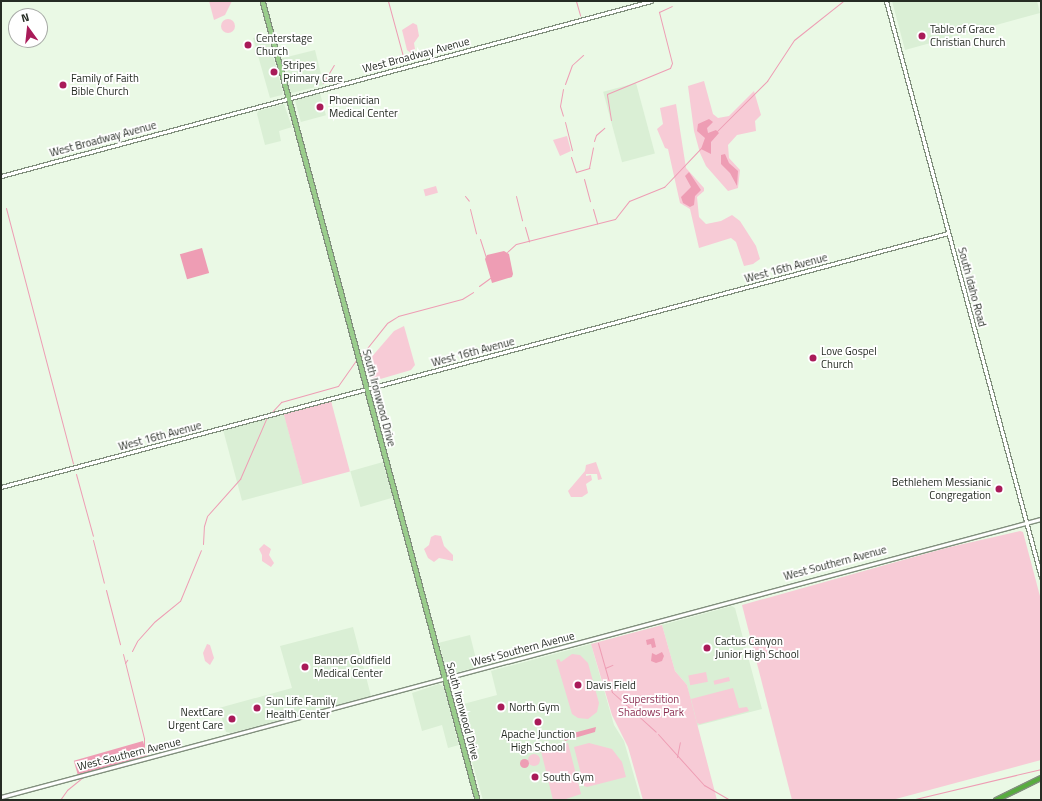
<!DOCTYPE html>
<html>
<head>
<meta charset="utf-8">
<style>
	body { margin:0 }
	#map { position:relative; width:1042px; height:801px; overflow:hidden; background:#eaf9e5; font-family:"Titillium Web",sans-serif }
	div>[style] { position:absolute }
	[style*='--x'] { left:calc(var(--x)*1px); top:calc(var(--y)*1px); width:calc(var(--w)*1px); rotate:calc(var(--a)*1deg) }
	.built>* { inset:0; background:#daefd5; transform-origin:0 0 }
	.green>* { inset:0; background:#f7cbd6; transform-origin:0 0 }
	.round { border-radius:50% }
	.water>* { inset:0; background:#ee9db4; transform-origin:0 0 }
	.stream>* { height:1px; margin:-0.5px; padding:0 0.5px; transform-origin:0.5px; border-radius:0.5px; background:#ee9db4 }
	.roads { filter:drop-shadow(1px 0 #818f7d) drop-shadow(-1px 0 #818f7d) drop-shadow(0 1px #818f7d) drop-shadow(0 -1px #818f7d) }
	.tertiary>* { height:2.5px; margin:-1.25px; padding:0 1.25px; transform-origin:1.25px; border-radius:1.25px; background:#fff }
	.secondary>* { height:3px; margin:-1.5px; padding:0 1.5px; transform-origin:1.5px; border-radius:1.5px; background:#fff }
	.primary>* { height:3.5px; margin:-1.75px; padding:0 1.75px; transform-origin:1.75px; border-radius:1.75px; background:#9acd8c }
	.motorway>* { height:4px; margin:-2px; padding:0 2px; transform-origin:2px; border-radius:2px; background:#57ac3f }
	.dots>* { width:11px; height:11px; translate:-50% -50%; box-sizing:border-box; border:2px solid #fff; border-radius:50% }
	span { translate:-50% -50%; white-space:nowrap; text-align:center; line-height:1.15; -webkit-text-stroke:3.5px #fff; paint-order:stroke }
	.poi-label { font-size:11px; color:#262c24 }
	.left { translate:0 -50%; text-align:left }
	.right { translate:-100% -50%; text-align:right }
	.street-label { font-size:11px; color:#262c24 }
	.park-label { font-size:11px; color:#8c2e51 }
	.frame { position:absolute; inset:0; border:2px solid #262c24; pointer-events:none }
	.north { position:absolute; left:8px; top:8px; width:40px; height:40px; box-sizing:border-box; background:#fff; border:1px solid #a8aba7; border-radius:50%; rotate:345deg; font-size:11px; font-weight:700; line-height:16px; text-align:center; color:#262c24 }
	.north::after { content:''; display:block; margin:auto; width:14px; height:18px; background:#a91b59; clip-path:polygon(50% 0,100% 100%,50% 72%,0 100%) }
</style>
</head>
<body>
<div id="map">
	<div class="built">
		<i style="clip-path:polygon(892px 1px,1037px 1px,1040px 13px,905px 50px)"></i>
		<i style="clip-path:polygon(267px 34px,283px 92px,282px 95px,270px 98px,253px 38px)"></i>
		<i style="left:315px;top:50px;width:36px;height:34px;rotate:76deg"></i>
		<i style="left:636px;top:83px;width:73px;height:34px;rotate:75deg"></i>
		<i style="left:320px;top:93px;width:23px;height:26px;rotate:75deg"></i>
		<i style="clip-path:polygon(284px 104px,292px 127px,279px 131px,281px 141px,265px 145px,257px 114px,258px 111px)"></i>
		<i style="left:284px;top:414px;width:73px;height:63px;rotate:75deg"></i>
		<i style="left:383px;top:462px;width:37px;height:34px;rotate:74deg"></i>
		<i style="clip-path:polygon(732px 606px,735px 608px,762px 709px,696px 726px,687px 685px,675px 671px,662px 625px)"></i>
		<i style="clip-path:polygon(353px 627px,371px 696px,231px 733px,226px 732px,219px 708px,292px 688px,280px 646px)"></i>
		<i style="left:470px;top:635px;width:33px;height:32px;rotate:76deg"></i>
		<i style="clip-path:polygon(591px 644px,614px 725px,624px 741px,641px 800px,483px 800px,456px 706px,497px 695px,491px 671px)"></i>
		<i style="clip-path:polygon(439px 684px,444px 687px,459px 745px,448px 748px,442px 725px,422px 731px,412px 693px)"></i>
	</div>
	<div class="green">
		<i style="clip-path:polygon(209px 1px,232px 1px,225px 15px,214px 20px)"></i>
		<i class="round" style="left:221px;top:19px;width:14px;height:14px"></i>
		<i style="clip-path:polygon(413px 23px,417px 25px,419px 36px,414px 43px,415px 49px,411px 53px,407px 50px,402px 30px)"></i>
		<i style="clip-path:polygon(704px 81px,713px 114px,718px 118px,729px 116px,754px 91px,761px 115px,755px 121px,756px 131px,737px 135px,728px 145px,729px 158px,740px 170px,738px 188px,728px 191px,706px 166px,700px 153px,694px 131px,688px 86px)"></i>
		<i style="clip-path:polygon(676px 104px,686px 168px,704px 188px,704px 191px,697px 197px,699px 217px,706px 224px,721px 221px,732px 215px,740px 221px,756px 246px,760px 259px,753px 264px,744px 266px,736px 242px,731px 238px,699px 248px,690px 209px,680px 203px,668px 149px,665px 148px,657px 129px,663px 124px,660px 108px)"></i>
		<i style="clip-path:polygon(567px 136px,571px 151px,560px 156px,553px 140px)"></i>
		<i style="left:436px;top:186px;width:7px;height:13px;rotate:74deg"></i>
		<i style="clip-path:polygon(404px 326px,415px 365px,411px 370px,377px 380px,372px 378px,369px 360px,394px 331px)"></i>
		<i style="left:331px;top:401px;width:73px;height:49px;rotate:75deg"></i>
		<i style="clip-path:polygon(596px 462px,602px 479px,598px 480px,597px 474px,586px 474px,586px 476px,591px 475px,592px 480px,586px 484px,588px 493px,582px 497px,571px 497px,568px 491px,585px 471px,586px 465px)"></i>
		<i style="clip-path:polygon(1020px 531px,1023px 532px,1041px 600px,1041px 760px,892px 800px,792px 800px,742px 605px,946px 548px)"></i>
		<i style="clip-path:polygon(435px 535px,441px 536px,444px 546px,453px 555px,453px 561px,439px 558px,434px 562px,428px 558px,424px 549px,429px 545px,431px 537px)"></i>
		<i style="clip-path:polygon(264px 544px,271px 549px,269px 555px,274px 563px,271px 567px,262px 561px,262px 555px,259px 549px)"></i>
		<i style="clip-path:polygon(662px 625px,675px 671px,687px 685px,717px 800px,643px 800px,628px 747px,612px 715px,591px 644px)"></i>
		<i style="clip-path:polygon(207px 644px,210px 645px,214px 658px,210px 665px,205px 661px,203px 653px)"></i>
		<i style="clip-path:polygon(572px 654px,580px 655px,588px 663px,599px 703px,597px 712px,588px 719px,578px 718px,572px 714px,556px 660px,559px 659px,561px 662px)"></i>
		<i style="left:706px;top:672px;width:10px;height:18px;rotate:79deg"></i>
		<i style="left:729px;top:677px;width:4px;height:16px;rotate:76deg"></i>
		<i style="clip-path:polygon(733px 688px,739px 708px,747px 707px,749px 711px,700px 724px,697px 723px,691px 699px)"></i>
		<i style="clip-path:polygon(568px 743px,581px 794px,563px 800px,553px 800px,541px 751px)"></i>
		<i style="clip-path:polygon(589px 743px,612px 749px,622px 762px,626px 777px,587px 787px,584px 786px,574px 747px)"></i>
		<i class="round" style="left:528px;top:754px;width:12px;height:12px"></i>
	</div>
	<div class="water">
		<i style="clip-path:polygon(709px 119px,713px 122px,707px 128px,708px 133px,716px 130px,719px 133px,711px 142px,711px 154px,701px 149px,705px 138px,697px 131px,698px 124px)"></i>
		<i style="clip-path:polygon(725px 154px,729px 163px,738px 171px,737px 186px,730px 173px,721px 164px,721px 155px)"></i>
		<i style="clip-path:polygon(689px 172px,701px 190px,695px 196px,694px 205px,690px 207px,683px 203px,681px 197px,691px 187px,685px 176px)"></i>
		<i style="left:202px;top:248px;width:26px;height:23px;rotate:74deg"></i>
		<i style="clip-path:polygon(504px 251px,509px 254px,513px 274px,512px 277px,492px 283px,485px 259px,487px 255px)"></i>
		<i style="clip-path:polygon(654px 638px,656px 647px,652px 648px,651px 644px,647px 645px,646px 640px)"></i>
		<i style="clip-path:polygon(662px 652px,664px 656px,662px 661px,656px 663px,651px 661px,652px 653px,656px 655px)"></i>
		<i style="clip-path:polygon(596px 727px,595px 732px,571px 739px,565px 741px,562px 736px)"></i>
		<i style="left:143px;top:741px;width:15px;height:72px;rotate:74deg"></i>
		<i class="round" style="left:519.5px;top:758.5px;width:9px;height:9px"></i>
	</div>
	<div class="stream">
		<i style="--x:388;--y:1;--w:61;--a:74.8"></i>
		<i style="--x:576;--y:1;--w:15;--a:74"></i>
		<i style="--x:323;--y:83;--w:21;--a:-59"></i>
		<i style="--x:565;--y:84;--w:20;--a:-70"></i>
		<i style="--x:572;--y:65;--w:15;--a:-42"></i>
		<i style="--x:563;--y:89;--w:17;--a:100"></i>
		<i style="--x:560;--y:106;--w:10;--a:73"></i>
		<i style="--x:611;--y:120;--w:26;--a:-99"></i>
		<i style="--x:607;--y:94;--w:68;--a:-22.4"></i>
		<i style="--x:670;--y:68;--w:5;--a:-68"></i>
		<i style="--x:672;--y:63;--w:53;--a:-104.3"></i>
		<i style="--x:659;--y:12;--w:14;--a:-25"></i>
		<i style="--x:565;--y:122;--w:29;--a:76"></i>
		<i style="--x:717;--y:131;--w:71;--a:-45"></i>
		<i style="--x:767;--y:81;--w:49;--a:-56.6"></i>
		<i style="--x:794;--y:40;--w:63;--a:-38.5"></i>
		<i style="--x:594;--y:141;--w:6;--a:-72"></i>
		<i style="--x:596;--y:135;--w:11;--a:-41"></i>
		<i style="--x:571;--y:157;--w:16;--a:72"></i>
		<i style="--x:576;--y:172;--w:14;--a:-17"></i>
		<i style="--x:589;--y:168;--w:21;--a:-79"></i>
		<i style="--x:584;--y:179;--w:23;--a:75"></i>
		<i style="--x:465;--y:196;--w:6;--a:51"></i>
		<i style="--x:516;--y:196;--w:25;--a:76"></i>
		<i style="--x:6;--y:208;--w:264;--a:75.3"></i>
		<i style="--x:470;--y:209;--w:25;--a:76"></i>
		<i style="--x:593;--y:209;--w:15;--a:74"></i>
		<i style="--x:525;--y:227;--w:15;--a:74"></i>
		<i style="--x:480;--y:239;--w:19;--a:72"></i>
		<i style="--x:507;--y:252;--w:12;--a:-42"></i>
		<i style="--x:516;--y:244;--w:102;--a:-14.2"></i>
		<i style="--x:615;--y:219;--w:23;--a:-52"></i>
		<i style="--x:629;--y:201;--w:38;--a:-22"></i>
		<i style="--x:664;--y:187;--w:54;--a:-46.5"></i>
		<i style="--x:479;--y:286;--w:14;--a:-36"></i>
		<i style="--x:360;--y:357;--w:43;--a:-51.5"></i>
		<i style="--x:387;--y:323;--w:13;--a:-32"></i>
		<i style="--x:398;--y:316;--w:66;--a:-14.9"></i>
		<i style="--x:462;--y:299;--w:13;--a:-32"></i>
		<i style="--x:269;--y:415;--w:18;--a:-47"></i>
		<i style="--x:281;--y:402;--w:59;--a:-15.7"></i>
		<i style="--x:338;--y:386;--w:33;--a:-55"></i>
		<i style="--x:76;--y:474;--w:64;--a:74.7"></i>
		<i style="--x:93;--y:540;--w:44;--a:75.7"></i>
		<i style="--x:203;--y:544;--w:18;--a:-87"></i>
		<i style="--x:204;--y:526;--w:10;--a:-73"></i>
		<i style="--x:207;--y:516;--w:50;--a:-48.3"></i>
		<i style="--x:240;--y:479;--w:68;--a:-66.5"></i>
		<i style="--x:106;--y:590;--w:56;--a:75.5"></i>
		<i style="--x:598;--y:643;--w:51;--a:74.1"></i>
		<i style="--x:612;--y:692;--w:59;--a:42.3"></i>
		<i style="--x:132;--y:651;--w:11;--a:-63"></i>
		<i style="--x:137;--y:641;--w:25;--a:-48"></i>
		<i style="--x:154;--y:622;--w:33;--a:-39"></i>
		<i style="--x:180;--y:601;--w:55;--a:-67.6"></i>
		<i style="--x:123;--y:654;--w:87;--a:76"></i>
		<i style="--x:144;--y:738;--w:8;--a:90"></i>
		<i style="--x:125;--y:663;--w:4;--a:-56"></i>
		<i style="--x:605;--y:668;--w:8;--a:-23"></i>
		<i style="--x:658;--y:734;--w:69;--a:48"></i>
		<i style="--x:704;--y:785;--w:30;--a:30"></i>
		<i style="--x:677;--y:757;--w:15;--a:-79"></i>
		<i style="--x:60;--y:800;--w:12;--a:-55"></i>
		<i style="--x:67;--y:790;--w:22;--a:-39"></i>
		<i style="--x:911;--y:800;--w:134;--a:-13.4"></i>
	</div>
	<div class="roads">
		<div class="tertiary">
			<i style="--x:1;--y:487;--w:980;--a:-15.01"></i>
		</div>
		<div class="secondary">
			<i style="--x:886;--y:1;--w:596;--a:74.94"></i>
			<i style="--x:1;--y:176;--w:673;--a:-15.07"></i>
			<i style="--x:1;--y:797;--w:1077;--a:-14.97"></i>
		</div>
		<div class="primary">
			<i style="--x:263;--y:1;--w:827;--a:74.94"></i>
		</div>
		<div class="motorway">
			<i style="--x:996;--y:800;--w:50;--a:-26.1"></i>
		</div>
	</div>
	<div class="dots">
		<i style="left:922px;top:36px;background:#a91b59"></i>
		<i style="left:248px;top:45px;background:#a91b59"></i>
		<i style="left:274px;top:72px;background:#a91b59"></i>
		<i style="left:63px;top:85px;background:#a91b59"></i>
		<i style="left:320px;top:107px;background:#a91b59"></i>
		<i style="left:813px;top:358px;background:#a91b59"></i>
		<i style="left:999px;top:489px;background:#a91b59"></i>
		<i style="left:707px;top:648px;background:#a91b59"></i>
		<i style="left:305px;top:667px;background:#a91b59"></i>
		<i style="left:578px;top:685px;background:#a91b59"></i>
		<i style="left:501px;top:707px;background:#a91b59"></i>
		<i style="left:257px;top:708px;background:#a91b59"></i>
		<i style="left:232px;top:719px;background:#a91b59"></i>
		<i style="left:538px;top:722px;background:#a91b59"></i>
		<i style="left:535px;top:777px;background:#a91b59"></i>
	</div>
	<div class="poi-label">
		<span class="left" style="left:930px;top:36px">Table of Grace<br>Christian Church</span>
		<span class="left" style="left:256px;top:45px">Centerstage<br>Church</span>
		<span class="left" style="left:283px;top:72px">Stripes<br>Primary Care</span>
		<span class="left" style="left:71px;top:85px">Family of Faith<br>Bible Church</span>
		<span class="left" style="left:329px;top:107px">Phoenician<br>Medical Center</span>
		<span class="left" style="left:821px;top:358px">Love Gospel<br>Church</span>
		<span class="right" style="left:991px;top:489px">Bethlehem Messianic<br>Congregation</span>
		<span class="left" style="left:715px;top:648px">Cactus Canyon<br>Junior High School</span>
		<span class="left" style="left:314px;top:667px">Banner Goldfield<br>Medical Center</span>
		<span class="left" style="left:586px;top:685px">Davis Field</span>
		<span class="left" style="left:266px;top:708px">Sun Life Family<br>Health Center</span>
		<span class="left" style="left:509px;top:707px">North Gym</span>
		<span class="right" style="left:223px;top:719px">NextCare<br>Urgent Care</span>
		<span style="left:538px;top:741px">Apache Junction<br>High School</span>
		<span class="left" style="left:543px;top:777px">South Gym</span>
	</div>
	<div class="street-label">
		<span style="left:416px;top:55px;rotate:-15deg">West Broadway Avenue</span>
		<span style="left:103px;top:139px;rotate:-15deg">West Broadway Avenue</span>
		<span style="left:786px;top:268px;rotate:-15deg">West 16th Avenue</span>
		<span style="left:972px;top:287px;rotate:75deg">South Idaho Road</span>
		<span style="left:473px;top:352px;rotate:-15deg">West 16th Avenue</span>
		<span style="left:379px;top:398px;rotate:75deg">South Ironwood Drive</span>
		<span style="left:160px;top:436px;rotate:-15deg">West 16th Avenue</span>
		<span style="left:835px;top:563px;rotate:-15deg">West Southern Avenue</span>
		<span style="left:523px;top:649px;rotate:-15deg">West Southern Avenue</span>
		<span style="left:463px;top:711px;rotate:75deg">South Ironwood Drive</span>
		<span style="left:129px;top:754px;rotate:-14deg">West Southern Avenue</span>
	</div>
	<div class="park-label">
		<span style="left:651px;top:706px">Superstition<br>Shadows Park</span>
	</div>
	<div class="frame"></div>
	<div class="north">N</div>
</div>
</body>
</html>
